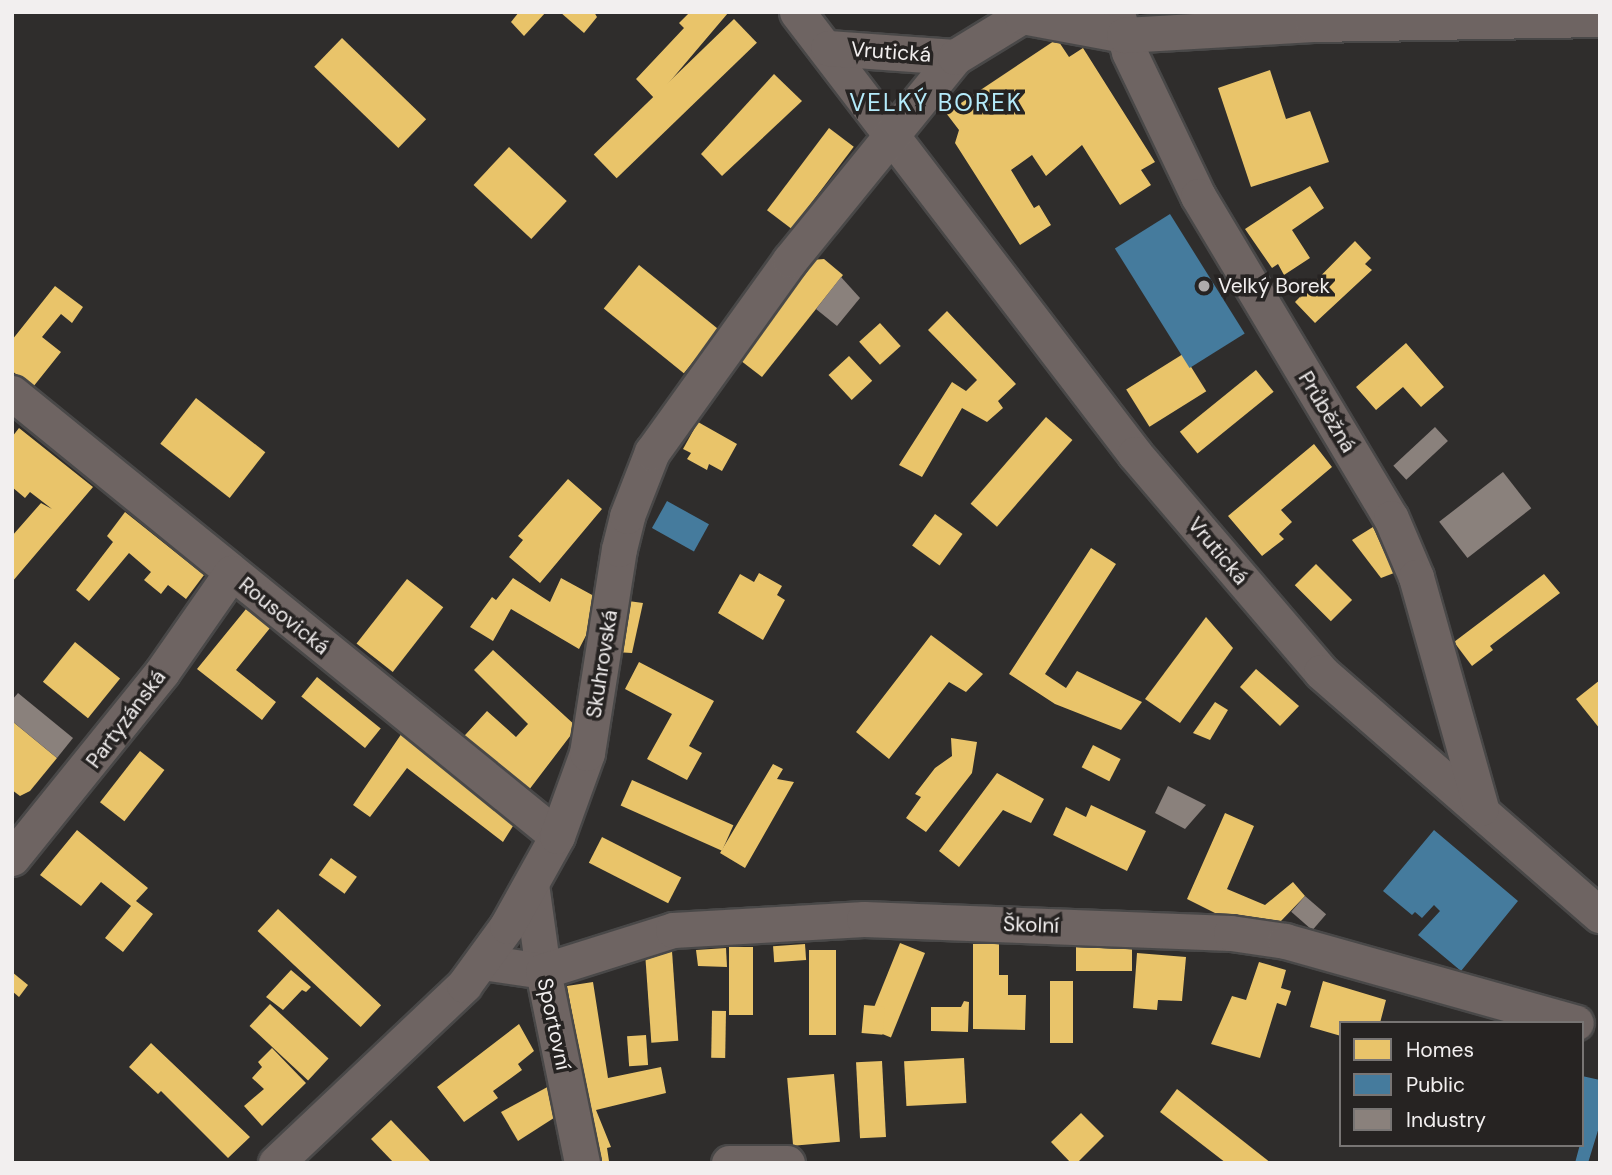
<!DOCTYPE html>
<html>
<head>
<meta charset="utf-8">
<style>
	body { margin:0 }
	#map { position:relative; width:1612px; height:1175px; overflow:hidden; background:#2f2d2c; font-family:"DM Sans",sans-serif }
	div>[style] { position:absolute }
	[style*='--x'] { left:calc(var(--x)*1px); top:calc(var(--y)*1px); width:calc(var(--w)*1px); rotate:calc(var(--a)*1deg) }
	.homes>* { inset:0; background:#e9c46a; transform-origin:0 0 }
	.public>* { inset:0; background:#457b9d; transform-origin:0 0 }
	.industry>* { inset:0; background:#8a817c; transform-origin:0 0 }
	.roads { filter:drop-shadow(2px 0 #494848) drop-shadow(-2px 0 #494848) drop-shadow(0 2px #494848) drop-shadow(0 -2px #494848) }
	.minor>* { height:35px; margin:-17.5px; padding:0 17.5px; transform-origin:17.5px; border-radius:17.5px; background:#6e6462 }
	.dots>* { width:19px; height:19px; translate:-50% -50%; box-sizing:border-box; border:4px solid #262322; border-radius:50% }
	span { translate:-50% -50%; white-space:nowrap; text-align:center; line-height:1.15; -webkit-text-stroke:7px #262322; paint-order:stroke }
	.street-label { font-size:21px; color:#f2efef }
	.poi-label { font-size:21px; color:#f2efef }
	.left { translate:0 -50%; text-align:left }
	.quarter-label { font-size:24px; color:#b4ebfb; letter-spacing:2px }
	.frame { position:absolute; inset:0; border:14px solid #f2efef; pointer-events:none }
	.legend { position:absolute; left:1339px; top:1021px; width:245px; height:126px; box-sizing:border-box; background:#262322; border:2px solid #787574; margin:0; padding:9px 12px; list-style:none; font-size:21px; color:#f2efef }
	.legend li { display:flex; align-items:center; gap:14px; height:35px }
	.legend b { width:35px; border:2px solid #787574 }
</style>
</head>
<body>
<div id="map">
	<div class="homes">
		<i style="clip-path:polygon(519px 12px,546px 12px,524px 36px,511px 22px)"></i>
		<i style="clip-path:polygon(560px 12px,594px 12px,597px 17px,584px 33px)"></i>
		<i style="clip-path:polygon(690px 12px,728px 13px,655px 99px,636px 79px,684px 28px,679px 23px)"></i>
		<i style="left:734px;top:19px;width:33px;height:195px;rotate:46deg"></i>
		<i style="left:342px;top:38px;width:117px;height:40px;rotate:44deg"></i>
		<i style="clip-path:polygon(1057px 39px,1069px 57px,1083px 48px,1155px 162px,1141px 170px,1151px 185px,1120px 205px,1082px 145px,1046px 176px,1032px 155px,1011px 170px,1034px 208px,1039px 205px,1051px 225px,1020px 245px,955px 143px,959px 130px,946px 113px)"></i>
		<i style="clip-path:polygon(1270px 70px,1286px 119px,1310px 111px,1329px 162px,1251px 187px,1218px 88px)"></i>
		<i style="clip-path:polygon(774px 74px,802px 101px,722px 176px,701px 154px)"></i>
		<i style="left:829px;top:128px;width:31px;height:103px;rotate:37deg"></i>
		<i style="left:509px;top:147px;width:79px;height:52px;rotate:43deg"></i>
		<i style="clip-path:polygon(1310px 186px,1324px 208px,1292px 230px,1310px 258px,1284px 275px,1278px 264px,1272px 268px,1245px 229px)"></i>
		<i style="clip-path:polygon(1355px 241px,1371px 258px,1365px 264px,1372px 270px,1315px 323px,1295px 302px)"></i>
		<i style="clip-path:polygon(824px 259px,843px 275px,762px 377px,736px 357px,812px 260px)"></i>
		<i style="left:639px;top:265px;width:103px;height:56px;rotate:39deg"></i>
		<i style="clip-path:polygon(55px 286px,83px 307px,72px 323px,61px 314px,42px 337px,61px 352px,33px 387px,12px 371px,12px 340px)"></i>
		<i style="clip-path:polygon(947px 311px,1016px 384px,998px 401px,1003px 408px,987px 422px,962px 408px,922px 477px,899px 465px,952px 382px,966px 391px,977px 380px,928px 330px)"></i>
		<i style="left:880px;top:323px;width:31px;height:28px;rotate:48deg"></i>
		<i style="clip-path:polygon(1406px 343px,1444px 387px,1421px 407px,1403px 387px,1376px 410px,1356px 387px)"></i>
		<i style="left:1183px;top:354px;width:44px;height:67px;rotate:58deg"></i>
		<i style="left:849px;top:356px;width:34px;height:28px;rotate:47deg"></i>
		<i style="left:1256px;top:370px;width:28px;height:98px;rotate:51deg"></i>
		<i style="left:196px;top:398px;width:88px;height:58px;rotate:38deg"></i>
		<i style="left:1046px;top:417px;width:35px;height:115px;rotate:41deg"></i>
		<i style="clip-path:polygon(698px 422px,737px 444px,722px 471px,709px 464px,707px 470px,687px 459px,691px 453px,683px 449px)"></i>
		<i style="clip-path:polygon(19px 428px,93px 487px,12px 582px,12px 536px,41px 503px,52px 509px,30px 492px,25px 498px,12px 487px,12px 437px)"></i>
		<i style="clip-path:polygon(1314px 444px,1332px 467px,1281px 510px,1292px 522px,1279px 534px,1284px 539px,1262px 556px,1228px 516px)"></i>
		<i style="clip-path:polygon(568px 479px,602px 509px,540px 583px,509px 557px,523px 540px,518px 536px)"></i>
		<i style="clip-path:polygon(125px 512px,204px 575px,186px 599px,168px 585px,161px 594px,144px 580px,151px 572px,129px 553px,89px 601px,76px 590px,113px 542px,107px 536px)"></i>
		<i style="left:935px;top:514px;width:34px;height:39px;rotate:36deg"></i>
		<i style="clip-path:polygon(1373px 527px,1394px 573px,1381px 578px,1352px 540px)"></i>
		<i style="clip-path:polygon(1091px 548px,1116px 564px,1045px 674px,1066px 688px,1077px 671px,1142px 702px,1121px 730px,1055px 704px,1009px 674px)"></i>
		<i style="left:1316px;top:564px;width:51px;height:30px;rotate:45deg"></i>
		<i style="clip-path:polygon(759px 573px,782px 586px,777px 595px,785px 600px,763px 640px,718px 613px,740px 574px,754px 582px)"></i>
		<i style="clip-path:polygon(1544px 574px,1560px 593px,1490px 646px,1493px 650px,1472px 666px,1454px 642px)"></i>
		<i style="clip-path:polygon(513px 578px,550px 602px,561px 578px,594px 596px,592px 624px,579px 649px,511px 609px,493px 641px,470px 627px,492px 597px,496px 600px)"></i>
		<i style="left:407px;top:579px;width:46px;height:82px;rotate:38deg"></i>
		<i style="clip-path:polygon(621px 600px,643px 603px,632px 653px,615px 652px)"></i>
		<i style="clip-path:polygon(246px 609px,270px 628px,236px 670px,276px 702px,262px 720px,197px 669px)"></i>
		<i style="clip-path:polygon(1206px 617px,1233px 648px,1180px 723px,1145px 699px)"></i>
		<i style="clip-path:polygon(931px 635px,983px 674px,966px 692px,949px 682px,889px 759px,856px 732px)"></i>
		<i style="left:75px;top:642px;width:58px;height:51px;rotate:39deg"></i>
		<i style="clip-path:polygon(493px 650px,577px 727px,519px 803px,456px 745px,487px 711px,516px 737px,528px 724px,474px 670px)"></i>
		<i style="clip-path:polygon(639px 662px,714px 701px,689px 746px,702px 753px,687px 780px,647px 759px,672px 714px,625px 689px)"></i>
		<i style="clip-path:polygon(1256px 669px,1299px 706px,1280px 726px,1240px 687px)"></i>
		<i style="left:317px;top:677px;width:82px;height:25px;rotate:39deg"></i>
		<i style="clip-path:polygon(1600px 680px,1600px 729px,1576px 699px)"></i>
		<i style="clip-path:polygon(1215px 702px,1228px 710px,1210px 740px,1193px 733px)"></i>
		<i style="clip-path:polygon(12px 721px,57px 758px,30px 791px,20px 796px,12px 790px)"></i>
		<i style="clip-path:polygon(402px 733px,518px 818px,503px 842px,407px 768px,370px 817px,353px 805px)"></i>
		<i style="clip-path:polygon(951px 738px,977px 742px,972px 773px,926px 832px,906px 818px,921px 797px,915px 794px,935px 768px,952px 756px)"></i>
		<i style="left:1093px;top:745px;width:31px;height:25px;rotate:27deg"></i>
		<i style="left:140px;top:751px;width:31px;height:65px;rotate:38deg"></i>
		<i style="clip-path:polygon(773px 764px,783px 769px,777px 779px,794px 782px,745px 868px,720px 853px)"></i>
		<i style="clip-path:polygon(997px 773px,1044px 799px,1031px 823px,1003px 810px,959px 867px,939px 851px)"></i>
		<i style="left:632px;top:780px;width:111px;height:28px;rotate:24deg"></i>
		<i style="clip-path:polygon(1091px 805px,1146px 831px,1127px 871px,1053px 835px,1066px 807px,1086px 817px)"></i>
		<i style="clip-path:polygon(1225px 813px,1254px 826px,1227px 889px,1265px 905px,1293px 882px,1305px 896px,1280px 922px,1215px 913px,1187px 899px)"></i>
		<i style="clip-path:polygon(77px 830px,148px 888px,136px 901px,153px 914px,123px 952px,105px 938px,131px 906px,101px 882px,81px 906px,40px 875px)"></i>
		<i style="left:602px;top:837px;width:89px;height:29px;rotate:27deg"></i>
		<i style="left:331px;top:858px;width:32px;height:21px;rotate:36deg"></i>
		<i style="left:278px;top:909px;width:141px;height:30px;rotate:43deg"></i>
		<i style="left:900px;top:943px;width:27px;height:91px;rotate:22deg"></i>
		<i style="left:805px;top:944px;width:16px;height:32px;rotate:86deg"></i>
		<i style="clip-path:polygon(973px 944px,999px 944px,999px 975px,1008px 975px,1008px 995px,1026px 995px,1025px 1030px,973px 1029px)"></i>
		<i style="left:1076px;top:945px;width:56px;height:26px"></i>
		<i style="left:753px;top:947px;width:68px;height:24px;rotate:90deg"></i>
		<i style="clip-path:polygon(726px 948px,727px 967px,698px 966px,696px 950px)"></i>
		<i style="left:809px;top:950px;width:27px;height:85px"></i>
		<i style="left:672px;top:951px;width:90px;height:27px;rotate:86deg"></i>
		<i style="clip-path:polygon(1137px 953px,1186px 957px,1182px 1001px,1158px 1000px,1157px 1010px,1133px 1008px)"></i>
		<i style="clip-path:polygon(1259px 962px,1286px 970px,1281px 988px,1291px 991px,1286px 1006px,1277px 1003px,1260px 1058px,1211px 1044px,1232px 996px,1246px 1000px)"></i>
		<i style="clip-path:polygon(291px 970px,311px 987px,306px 992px,302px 990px,283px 1010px,266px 997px)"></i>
		<i style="clip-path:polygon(12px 972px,28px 985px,19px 997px,12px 991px)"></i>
		<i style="left:1050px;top:981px;width:23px;height:62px"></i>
		<i style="clip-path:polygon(1323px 981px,1386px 1000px,1380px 1023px,1341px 1023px,1341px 1036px,1310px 1027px)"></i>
		<i style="clip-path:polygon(593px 982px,608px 1078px,661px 1067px,666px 1093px,596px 1110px,611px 1147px,607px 1148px,609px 1161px,604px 1163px,599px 1163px,567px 986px)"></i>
		<i style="clip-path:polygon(964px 1001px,969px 1002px,968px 1032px,931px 1031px,931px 1007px,961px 1007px)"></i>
		<i style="left:270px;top:1004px;width:80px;height:30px;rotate:43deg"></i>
		<i style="left:864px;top:1005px;width:21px;height:28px;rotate:5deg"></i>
		<i style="left:726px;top:1011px;width:47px;height:14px;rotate:91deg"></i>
		<i style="clip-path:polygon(519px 1024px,534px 1051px,518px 1064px,522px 1070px,493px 1091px,498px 1098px,464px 1122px,437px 1087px)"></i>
		<i style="left:646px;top:1035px;width:30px;height:19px;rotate:86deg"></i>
		<i style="clip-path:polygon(151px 1043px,250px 1137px,228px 1158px,161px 1091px,158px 1094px,129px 1067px)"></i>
		<i style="clip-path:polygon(272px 1048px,306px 1083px,262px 1126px,244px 1106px,264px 1089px,252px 1078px,262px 1067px,258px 1062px)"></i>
		<i style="left:964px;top:1058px;width:45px;height:60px;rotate:87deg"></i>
		<i style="left:882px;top:1061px;width:76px;height:26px;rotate:87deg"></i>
		<i style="left:834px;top:1074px;width:68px;height:47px;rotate:85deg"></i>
		<i style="clip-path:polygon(553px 1084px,557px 1116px,518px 1141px,501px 1112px)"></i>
		<i style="clip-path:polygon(1177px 1089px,1271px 1163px,1226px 1163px,1160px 1112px)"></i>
		<i style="clip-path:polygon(1081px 1113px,1104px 1136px,1077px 1163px,1071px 1163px,1051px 1142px)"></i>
		<i style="clip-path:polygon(391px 1120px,432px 1163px,394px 1163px,371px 1139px)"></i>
	</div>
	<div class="public">
		<i style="left:1170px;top:214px;width:141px;height:65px;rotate:58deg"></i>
		<i style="left:667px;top:501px;width:48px;height:31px;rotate:29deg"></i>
		<i style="clip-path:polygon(1434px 830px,1518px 901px,1461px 971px,1418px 935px,1440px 911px,1434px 905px,1422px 918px,1415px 912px,1412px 915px,1383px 891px)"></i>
		<i style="clip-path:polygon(1582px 1076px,1600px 1080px,1600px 1124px,1588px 1163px,1575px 1163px,1583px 1133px)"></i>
	</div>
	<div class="industry">
		<i style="clip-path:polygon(841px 277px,860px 298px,837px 326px,816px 309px)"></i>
		<i style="left:1435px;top:427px;width:19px;height:57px;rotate:47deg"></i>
		<i style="left:1503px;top:472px;width:46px;height:81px;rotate:52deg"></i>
		<i style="clip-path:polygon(18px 693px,73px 738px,57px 758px,12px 721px,12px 700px)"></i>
		<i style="clip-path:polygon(1168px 786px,1206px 805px,1185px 829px,1155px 813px)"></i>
		<i style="left:1305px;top:896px;width:28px;height:21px;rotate:41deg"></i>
	</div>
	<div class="roads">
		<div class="minor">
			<i style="--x:797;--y:12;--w:556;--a:52.59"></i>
			<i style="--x:1135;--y:454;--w:287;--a:49.5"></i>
			<i style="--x:1321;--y:672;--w:370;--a:41.1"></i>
			<i style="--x:1117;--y:14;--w:40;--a:72"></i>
			<i style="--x:1129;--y:52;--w:160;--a:64.4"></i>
			<i style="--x:1198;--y:196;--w:375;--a:59.1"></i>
			<i style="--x:1391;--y:518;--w:64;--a:67"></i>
			<i style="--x:1416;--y:577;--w:240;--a:74.3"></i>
			<i style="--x:828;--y:48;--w:127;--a:4.1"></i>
			<i style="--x:12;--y:393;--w:702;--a:39.11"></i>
			<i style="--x:12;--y:858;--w:239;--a:-51.1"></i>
			<i style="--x:162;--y:672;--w:121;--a:-55.1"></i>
			<i style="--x:531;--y:884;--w:88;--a:82.1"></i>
			<i style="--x:543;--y:971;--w:196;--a:78.5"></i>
			<i style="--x:482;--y:962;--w:62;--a:8.4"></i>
			<i style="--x:543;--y:971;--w:136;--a:-17.5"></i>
			<i style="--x:673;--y:930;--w:191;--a:-3.3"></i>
			<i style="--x:864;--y:919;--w:367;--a:2.2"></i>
			<i style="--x:1231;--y:933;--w:55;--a:8.4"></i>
			<i style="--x:1285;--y:941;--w:302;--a:15.7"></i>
			<i style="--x:276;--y:1163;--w:259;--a:-43.4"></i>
			<i style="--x:464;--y:985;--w:73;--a:-53.9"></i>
			<i style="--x:507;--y:926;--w:103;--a:-60.9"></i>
			<i style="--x:557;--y:836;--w:88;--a:-70.1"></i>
			<i style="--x:587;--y:753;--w:206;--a:-81.1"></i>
			<i style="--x:619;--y:549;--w:34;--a:-76"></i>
			<i style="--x:627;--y:516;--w:69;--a:-68.7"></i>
			<i style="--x:652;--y:452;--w:236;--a:-54.3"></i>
			<i style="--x:790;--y:260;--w:262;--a:-50.9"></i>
			<i style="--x:955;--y:57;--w:79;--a:-31.5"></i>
			<i style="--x:1022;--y:16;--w:104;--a:10.6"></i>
			<i style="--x:1124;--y:35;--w:189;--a:-3.3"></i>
			<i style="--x:1313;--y:24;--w:287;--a:-1"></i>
			<i style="--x:729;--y:1163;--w:58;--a:0"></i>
		</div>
	</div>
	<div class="dots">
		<i style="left:1204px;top:286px;background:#aeabab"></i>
	</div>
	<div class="street-label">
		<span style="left:891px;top:52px;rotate:4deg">Vrutická</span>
		<span style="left:1327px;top:412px;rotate:59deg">Průběžná</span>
		<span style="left:1218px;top:551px;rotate:50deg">Vrutická</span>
		<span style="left:284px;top:616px;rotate:39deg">Rousovická</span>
		<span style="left:602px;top:664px;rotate:-81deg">Skuhrovská</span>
		<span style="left:126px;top:719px;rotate:-53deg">Partyzánská</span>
		<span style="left:1031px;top:925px;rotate:2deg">Školní</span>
		<span style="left:554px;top:1024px;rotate:78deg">Sportovní</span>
	</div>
	<div class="poi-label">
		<span class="left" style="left:1218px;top:286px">Velký Borek</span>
	</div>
	<div class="quarter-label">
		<span style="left:936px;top:103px">VELKÝ BOREK</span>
	</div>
	<div class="frame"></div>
	<ul class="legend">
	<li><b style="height:19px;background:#e9c46a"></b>Homes</li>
	<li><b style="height:19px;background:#457b9d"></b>Public</li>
	<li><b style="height:19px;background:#8a817c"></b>Industry</li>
	</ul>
</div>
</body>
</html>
